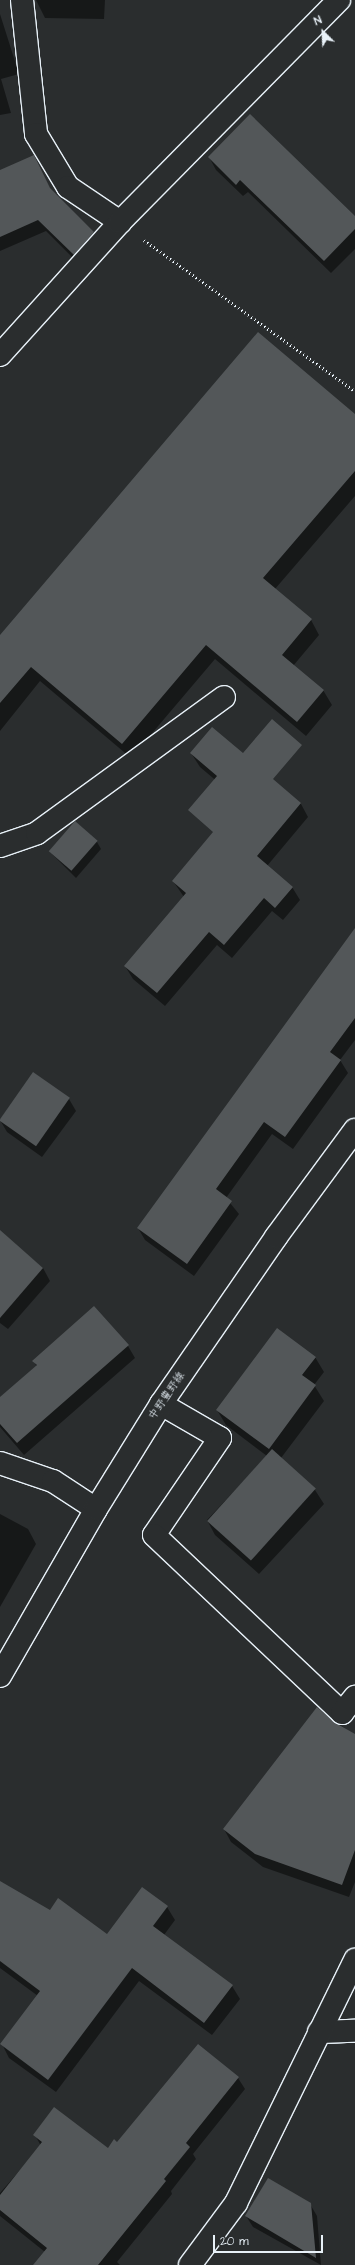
<!DOCTYPE html>
<html>
<head>
<meta charset="utf-8">
<style>
	body { margin:0 }
	#map { position:relative; width:355px; height:2265px; overflow:hidden; background:#2a2d2e; font-family:"Architects Daughter","Klee One",sans-serif }
	div>[style] { position:absolute }
	[style*='--x'] { left:calc(var(--x)*1px); top:calc(var(--y)*1px); width:calc(var(--w)*1px); rotate:calc(var(--a)*1deg) }
	.shadow>* { inset:0; background:#0007 }
	.building>* { inset:0; background:#535759; transform-origin:0 0 }
	.path>* { height:2.5px; margin-top:-1.25px; transform-origin:0; background:repeating-linear-gradient(90deg,#e8f1f8 0 1px,transparent 0 4px) }
	.roads { filter:drop-shadow(1px 0 #e8f1f8) drop-shadow(-1px 0 #e8f1f8) drop-shadow(0 1px #e8f1f8) drop-shadow(0 -1px #e8f1f8) }
	.street>* { height:22px; margin:-11px; padding:0 11px; transform-origin:11px; border-radius:11px; background:#2a2d2e }
	.secondary>* { height:22px; margin:-11px; padding:0 11px; transform-origin:11px; border-radius:11px; background:#2a2d2e }
	.primary>* { height:22px; margin:-11px; padding:0 11px; transform-origin:11px; border-radius:11px; background:#2a2d2e }
	span { translate:-50% -50%; white-space:nowrap; text-align:center; line-height:1.15; -webkit-text-stroke:4px #2a2d2e; paint-order:stroke }
	.street-label { font-size:11px; color:#e8f1f8 }
	.north { position:absolute; left:303px; top:12px; width:40px; height:40px; -webkit-text-stroke:3px #2a2d2e; paint-order:stroke; rotate:336deg; font-size:11px; font-weight:700; line-height:16px; text-align:center; color:#e8f1f8 }
	.north::after { content:''; display:block; margin:auto; width:14px; height:18px; background:#e8f1f8; clip-path:polygon(50% 0,100% 100%,50% 72%,0 100%) }
	.scale { position:absolute; left:213px; top:2235px; width:110px; height:18px; box-sizing:border-box; border:2px solid #e8f1f8; border-top:0; padding-left:5px; font-size:12px; line-height:14px; white-space:nowrap; color:#e8f1f8; -webkit-text-stroke:3px #2a2d2e; paint-order:stroke }
</style>
</head>
<body>
<div id="map">
	<div class="shadow">
		<i style="clip-path:polygon(36px 0,105px 0,104px 19px,45px 18px)"></i>
		<i style="clip-path:polygon(0 14px,19px 74px,1px 79px,11px 113px,0 115px)"></i>
		<i style="clip-path:polygon(34px 156px,51px 191px,94px 232px,100px 244px,81px 266px,46px 231px,0 251px,0 171px)"></i>
		<i style="clip-path:polygon(209px 157px,355px 217px,355px 249px,331px 273px,248px 192px,243px 196px,216px 170px)"></i>
		<i style="clip-path:polygon(355px 415px,355px 496px,275px 589px,311px 620px,319px 635px,293px 666px,323px 690px,332px 705px,306px 736px,215px 659px,131px 758px,40px 681px,0 731px,0 636px)"></i>
		<i style="clip-path:polygon(212px 728px,246px 806px,200px 767px,191px 753px)"></i>
		<i style="clip-path:polygon(282px 788px,301px 804px,308px 817px,267px 866px,292px 887px,300px 900px,283px 920px,272px 911px,232px 958px,217px 945px,165px 1006px,133px 979px,125px 966px,184px 897px,173px 881px)"></i>
		<i style="clip-path:polygon(97px 842px,101px 849px,76px 878px,50px 852px)"></i>
		<i style="clip-path:polygon(355px 961px,355px 1040px,340px 1060px,348px 1073px,293px 1149px,272px 1134px,226px 1198px,239px 1214px,194px 1276px,145px 1240px,138px 1228px)"></i>
		<i style="clip-path:polygon(34px 1073px,69px 1099px,76px 1111px,42px 1157px,7px 1132px,0 1120px)"></i>
		<i style="clip-path:polygon(0 1232px,43px 1268px,50px 1281px,8px 1329px,0 1323px)"></i>
		<i style="clip-path:polygon(128px 1346px,135px 1358px,24px 1455px,0 1427px,0 1398px,37px 1367px,34px 1361px)"></i>
		<i style="clip-path:polygon(315px 1357px,324px 1372px,314px 1385px,324px 1401px,281px 1458px,315px 1490px,324px 1504px,259px 1574px,215px 1535px,207px 1520px,267px 1456px,226px 1425px,217px 1410px)"></i>
		<i style="clip-path:polygon(0 1514px,28px 1529px,36px 1544px,0 1607px)"></i>
		<i style="clip-path:polygon(318px 1708px,355px 1736px,355px 1882px,349px 1897px,263px 1867px,231px 1842px,224px 1829px)"></i>
		<i style="clip-path:polygon(0 1882px,50px 1911px,107px 1936px,142px 1888px,167px 1907px,175px 1920px,164px 1935px,232px 1986px,240px 1999px,212px 2035px,139px 1981px,56px 2092px,9px 2058px,2px 2044px,38px 1996px,0 1968px)"></i>
		<i style="clip-path:polygon(238px 2078px,245px 2089px,193px 2154px,196px 2159px,171px 2191px,172px 2194px,117px 2262px,120px 2265px,34px 2265px,45px 2252px,0 2216px,0 2193px,41px 2146px,35px 2135px,108px 2149px)"></i>
		<i style="clip-path:polygon(310px 2204px,317px 2216px,321px 2265px,253px 2227px,246px 2216px)"></i>
	</div>
	<div class="building">
		<i style="clip-path:polygon(250px 114px,355px 216px,355px 229px,324px 261px,240px 180px,236px 185px,208px 157px)"></i>
		<i style="clip-path:polygon(34px 155px,50px 188px,94px 232px,74px 255px,38px 220px,0 237px,0 170px)"></i>
		<i style="clip-path:polygon(258px 332px,355px 414px,355px 471px,263px 578px,312px 619px,282px 655px,324px 690px,297px 722px,206px 645px,122px 744px,31px 667px,0 703px,0 635px)"></i>
		<i style="clip-path:polygon(272px 719px,302px 745px,273px 779px,301px 803px,257px 856px,293px 887px,275px 908px,264px 898px,224px 945px,209px 932px,157px 993px,124px 966px,186px 893px,172px 881px,213px 832px,188px 810px,217px 776px,190px 753px,212px 727px,243px 753px)"></i>
		<i style="left:75px;top:821px;width:30px;height:40px;rotate:41deg"></i>
		<i style="clip-path:polygon(355px 928px,355px 1018px,330px 1052px,341px 1060px,285px 1137px,264px 1122px,216px 1189px,232px 1201px,187px 1264px,137px 1228px)"></i>
		<i style="left:33px;top:1072px;width:45px;height:59px;rotate:35deg"></i>
		<i style="clip-path:polygon(0 1230px,43px 1268px,0 1318px)"></i>
		<i style="clip-path:polygon(94px 1306px,129px 1345px,17px 1443px,0 1424px,0 1397px,37px 1365px,32px 1361px)"></i>
		<i style="clip-path:polygon(277px 1328px,316px 1357px,302px 1375px,316px 1385px,269px 1449px,216px 1410px)"></i>
		<i style="left:272px;top:1449px;width:59px;height:97px;rotate:42deg"></i>
		<i style="clip-path:polygon(317px 1707px,334px 1722px,355px 1734px,355px 1850px,342px 1885px,255px 1854px,223px 1829px)"></i>
		<i style="clip-path:polygon(0 1881px,50px 1910px,58px 1898px,107px 1934px,142px 1887px,168px 1906px,153px 1926px,233px 1985px,204px 2023px,132px 1968px,48px 2080px,0 2044px,40px 1991px,0 1961px)"></i>
		<i style="clip-path:polygon(198px 2044px,239px 2077px,186px 2143px,190px 2147px,164px 2179px,166px 2181px,98px 2265px,33px 2265px,47px 2248px,0 2210px,0 2195px,42px 2142px,33px 2135px,54px 2107px,108px 2148px,114px 2139px,117px 2142px)"></i>
		<i style="clip-path:polygon(268px 2178px,311px 2203px,316px 2258px,245px 2216px)"></i>
	</div>
	<div class="path">
		<i style="--x:144;--y:240;--w:259;--a:35.6"></i>
	</div>
	<div class="roads">
		<div class="street">
			<i style="--x:22;--y:0;--w:135;--a:84"></i>
			<i style="--x:36;--y:134;--w:62;--a:58.9"></i>
			<i style="--x:68;--y:187;--w:63;--a:33.9"></i>
			<i style="--x:0;--y:355;--w:179;--a:-47.9"></i>
			<i style="--x:120;--y:222;--w:312;--a:-45.4"></i>
			<i style="--x:0;--y:846;--w:39;--a:-19"></i>
			<i style="--x:37;--y:833;--w:231;--a:-36"></i>
			<i style="--x:161;--y:1404;--w:68;--a:30"></i>
			<i style="--x:220;--y:1438;--w:117;--a:124.2"></i>
			<i style="--x:154;--y:1535;--w:259;--a:43.4"></i>
			<i style="--x:342;--y:1713;--w:21;--a:-51"></i>
			<i style="--x:319;--y:2032;--w:36;--a:-2"></i>
			<i style="--x:190;--y:2265;--w:77;--a:-53.4"></i>
			<i style="--x:236;--y:2203;--w:271;--a:-63.9"></i>
		</div>
		<div class="secondary">
			<i style="--x:0;--y:1463;--w:56;--a:18.8"></i>
			<i style="--x:53;--y:1481;--w:51;--a:33.1"></i>
		</div>
		<div class="primary">
			<i style="--x:0;--y:1676;--w:193;--a:-60.1"></i>
			<i style="--x:96;--y:1509;--w:123;--a:-58.2"></i>
			<i style="--x:161;--y:1404;--w:203;--a:-55.4"></i>
			<i style="--x:276;--y:1237;--w:133;--a:-53.6"></i>
		</div>
	</div>
	<div class="street-label">
		<span style="left:167px;top:1396px;rotate:-56deg">中野豊野線</span>
	</div>
	<div class="north">N</div>
	<div class="scale">20 m</div>
</div>
</body>
</html>
